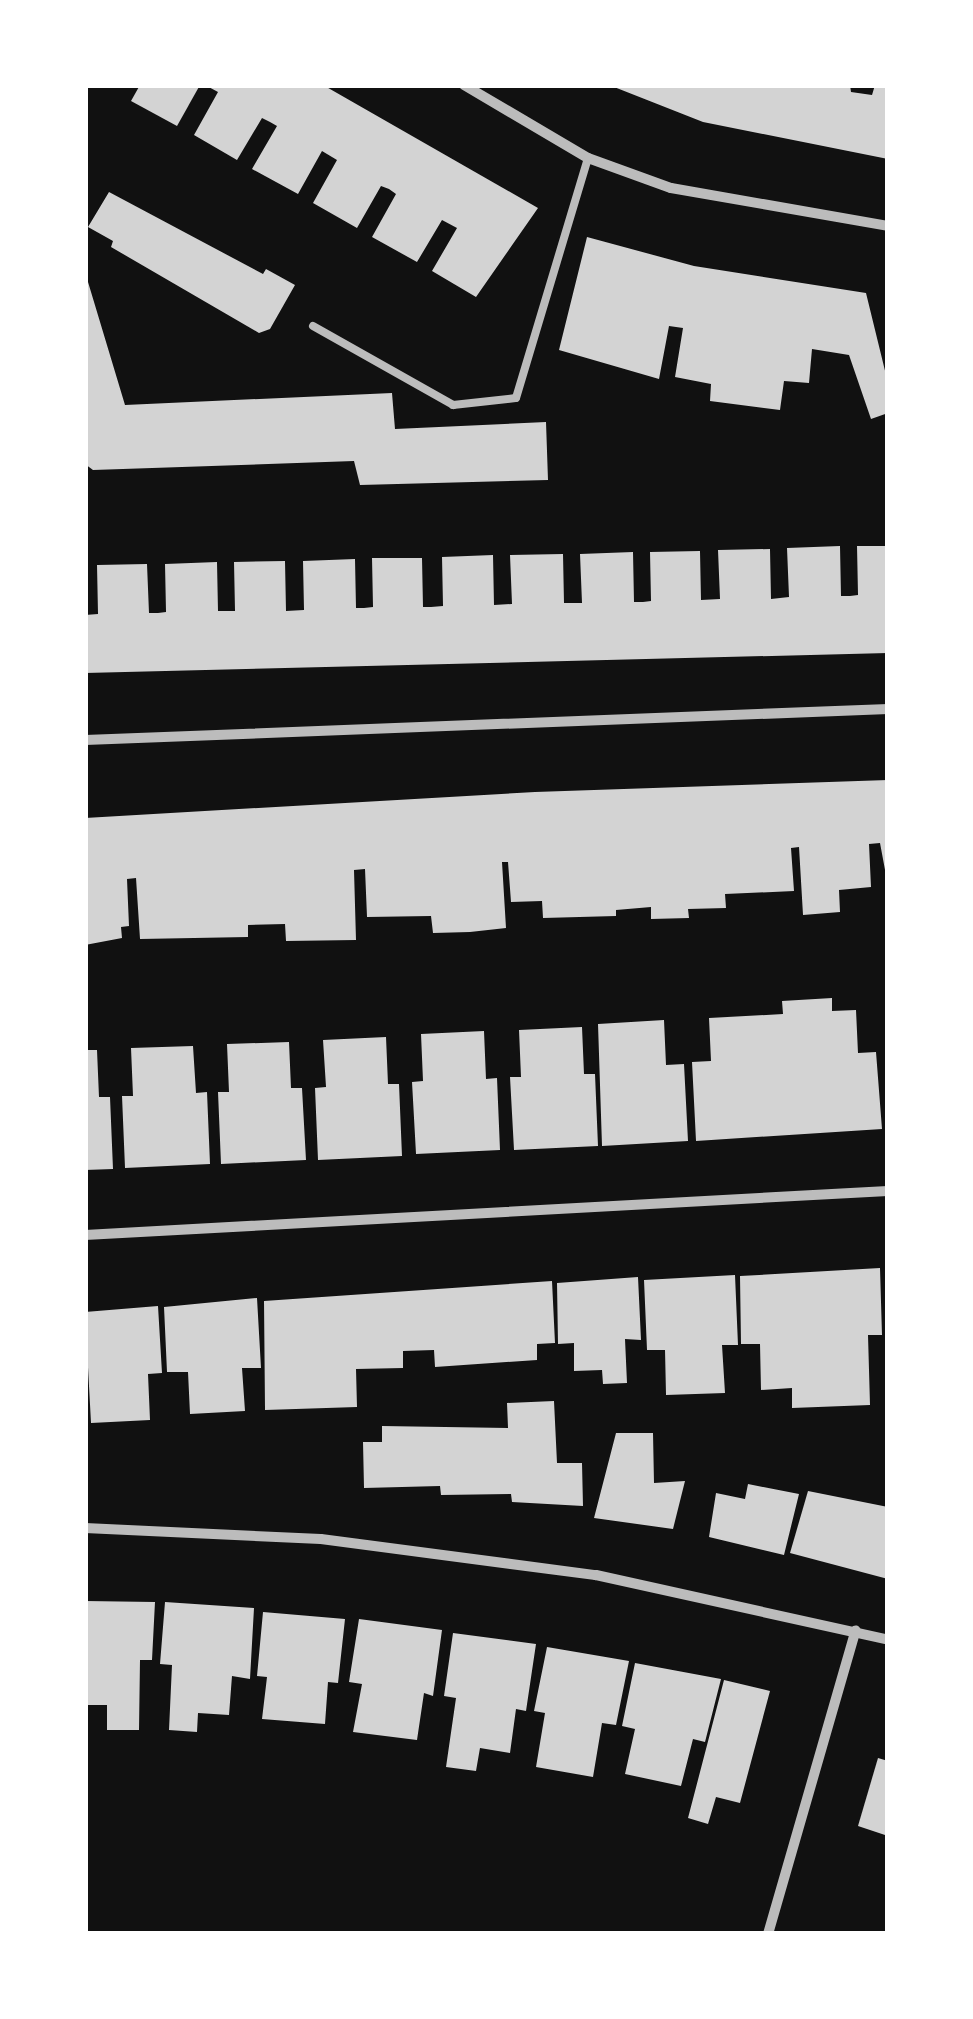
<!DOCTYPE html>
<html>
<head>
<meta charset="utf-8">
<style>
	body { margin:0 }
	#map { position:relative; width:973px; height:2019px; overflow:hidden; background:#111; font-family:Rubik,sans-serif }
	div>[style] { position:absolute }
	[style*='--x'] { left:calc(var(--x)*1px); top:calc(var(--y)*1px); width:calc(var(--w)*1px); rotate:calc(var(--a)*1deg) }
	.building>* { inset:0; background:#d3d3d3 }
	.service>* { height:8px; margin:-4px; padding:0 4px; transform-origin:4px; border-radius:4px; background:#bcbcbc }
	.minor>* { height:10px; margin:-5px; padding:0 5px; transform-origin:5px; border-radius:5px; background:#bcbcbc }
	span { translate:-50% -50%; white-space:nowrap; text-align:center; line-height:1.15; -webkit-text-stroke:10px #fff; paint-order:stroke }
	.frame { position:absolute; inset:0; border:88px solid #fff; pointer-events:none }
</style>
</head>
<body>
<div id="map">
	<div class="building">
		<i style="clip-path:polygon(140px 85px,200px 85px,177px 126px,131px 101px)"></i>
		<i style="clip-path:polygon(205px 85px,323px 85px,538px 208px,476px 297px,432px 271px,457px 228px,442px 220px,417px 262px,372px 237px,396px 194px,389px 189px,381px 186px,357px 228px,313px 203px,337px 160px,322px 151px,298px 194px,252px 169px,277px 126px,270px 122px,262px 118px,237px 160px,194px 135px,218px 92px)"></i>
		<i style="clip-path:polygon(609px 85px,850px 85px,851px 92px,872px 95px,875px 85px,888px 85px,888px 159px,703px 122px)"></i>
		<i style="clip-path:polygon(109px 192px,263px 274px,266px 269px,295px 285px,270px 329px,259px 333px,111px 247px,113px 241px,88px 227px)"></i>
		<i style="clip-path:polygon(587px 237px,694px 266px,866px 293px,888px 383px,888px 413px,871px 419px,849px 355px,812px 349px,809px 383px,784px 381px,780px 410px,710px 401px,711px 384px,675px 377px,683px 328px,669px 326px,659px 379px,559px 350px)"></i>
		<i style="clip-path:polygon(85px 272px,125px 405px,392px 393px,395px 429px,546px 422px,548px 480px,360px 485px,354px 461px,93px 470px,85px 464px)"></i>
		<i style="clip-path:polygon(840px 546px,841px 596px,850px 596px,858px 595px,857px 546px,888px 546px,888px 653px,85px 673px,85px 615px,98px 614px,97px 565px,147px 564px,149px 613px,158px 613px,166px 612px,165px 564px,217px 562px,218px 611px,235px 611px,234px 562px,285px 561px,286px 611px,304px 610px,303px 561px,355px 559px,356px 608px,364px 608px,373px 607px,372px 558px,422px 558px,423px 607px,431px 607px,443px 606px,442px 557px,493px 555px,494px 605px,512px 604px,510px 555px,563px 554px,564px 603px,582px 603px,580px 554px,633px 552px,634px 602px,643px 602px,651px 601px,650px 552px,700px 551px,701px 600px,720px 599px,718px 550px,770px 549px,771px 599px,789px 597px,787px 548px)"></i>
		<i style="clip-path:polygon(888px 780px,888px 886px,880px 843px,869px 844px,871px 887px,839px 890px,840px 912px,803px 915px,799px 847px,791px 848px,794px 891px,725px 894px,726px 908px,688px 909px,689px 918px,651px 919px,651px 907px,616px 910px,616px 916px,543px 918px,542px 901px,511px 902px,508px 862px,502px 862px,506px 928px,470px 932px,433px 933px,431px 916px,367px 917px,365px 869px,354px 870px,356px 940px,286px 941px,285px 924px,248px 925px,248px 937px,140px 939px,136px 878px,127px 879px,129px 926px,121px 927px,122px 938px,85px 945px,85px 818px,535px 792px)"></i>
		<i style="clip-path:polygon(832px 998px,832px 1011px,856px 1010px,858px 1053px,876px 1052px,882px 1129px,696px 1141px,692px 1062px,711px 1061px,709px 1018px,783px 1014px,782px 1001px)"></i>
		<i style="clip-path:polygon(664px 1020px,666px 1065px,684px 1064px,688px 1141px,602px 1146px,598px 1024px)"></i>
		<i style="clip-path:polygon(582px 1027px,584px 1074px,595px 1074px,598px 1146px,514px 1150px,510px 1077px,521px 1077px,519px 1030px)"></i>
		<i style="clip-path:polygon(484px 1031px,486px 1079px,497px 1078px,500px 1150px,416px 1154px,412px 1082px,423px 1081px,421px 1034px)"></i>
		<i style="clip-path:polygon(386px 1037px,388px 1084px,399px 1084px,402px 1156px,318px 1160px,315px 1088px,326px 1087px,323px 1040px)"></i>
		<i style="clip-path:polygon(289px 1042px,291px 1088px,302px 1088px,306px 1160px,221px 1164px,218px 1092px,229px 1092px,227px 1044px)"></i>
		<i style="clip-path:polygon(193px 1046px,196px 1093px,207px 1092px,210px 1164px,125px 1168px,122px 1096px,133px 1096px,131px 1048px)"></i>
		<i style="clip-path:polygon(85px 1050px,97px 1050px,99px 1097px,110px 1097px,113px 1169px,85px 1170px)"></i>
		<i style="clip-path:polygon(880px 1268px,882px 1335px,868px 1335px,870px 1405px,792px 1408px,792px 1388px,761px 1390px,760px 1344px,741px 1344px,740px 1276px)"></i>
		<i style="clip-path:polygon(735px 1275px,738px 1345px,722px 1345px,725px 1393px,666px 1395px,665px 1350px,647px 1350px,644px 1280px)"></i>
		<i style="clip-path:polygon(638px 1277px,641px 1340px,625px 1339px,627px 1383px,603px 1384px,602px 1370px,574px 1371px,574px 1343px,558px 1344px,557px 1283px)"></i>
		<i style="clip-path:polygon(552px 1281px,555px 1343px,537px 1344px,537px 1360px,435px 1367px,434px 1350px,403px 1351px,403px 1368px,356px 1369px,357px 1407px,265px 1410px,264px 1301px)"></i>
		<i style="clip-path:polygon(257px 1298px,261px 1368px,242px 1368px,245px 1411px,190px 1414px,188px 1372px,167px 1372px,164px 1307px)"></i>
		<i style="clip-path:polygon(158px 1306px,162px 1373px,148px 1374px,150px 1420px,91px 1423px,85px 1312px)"></i>
		<i style="clip-path:polygon(554px 1401px,557px 1463px,582px 1463px,583px 1506px,512px 1502px,511px 1494px,441px 1495px,440px 1486px,364px 1488px,363px 1442px,382px 1442px,382px 1426px,508px 1428px,507px 1403px)"></i>
		<i style="clip-path:polygon(616px 1433px,653px 1433px,654px 1483px,685px 1481px,673px 1529px,594px 1518px)"></i>
		<i style="clip-path:polygon(748px 1484px,799px 1494px,784px 1555px,709px 1537px,716px 1493px,745px 1499px)"></i>
		<i style="clip-path:polygon(808px 1491px,888px 1507px,888px 1579px,790px 1553px)"></i>
		<i style="clip-path:polygon(85px 1601px,155px 1602px,152px 1660px,140px 1660px,139px 1730px,107px 1730px,107px 1705px,85px 1705px)"></i>
		<i style="clip-path:polygon(165px 1602px,254px 1608px,250px 1679px,232px 1676px,229px 1715px,198px 1713px,197px 1732px,169px 1730px,172px 1665px,160px 1664px)"></i>
		<i style="clip-path:polygon(263px 1612px,345px 1619px,338px 1683px,328px 1682px,325px 1724px,262px 1719px,267px 1677px,257px 1676px)"></i>
		<i style="clip-path:polygon(359px 1619px,442px 1630px,433px 1696px,424px 1693px,417px 1740px,353px 1732px,362px 1684px,349px 1682px)"></i>
		<i style="clip-path:polygon(453px 1633px,536px 1644px,526px 1711px,516px 1709px,510px 1753px,480px 1748px,476px 1771px,446px 1767px,456px 1698px,444px 1696px)"></i>
		<i style="clip-path:polygon(547px 1647px,629px 1661px,616px 1725px,602px 1723px,593px 1777px,536px 1767px,545px 1713px,534px 1711px)"></i>
		<i style="clip-path:polygon(635px 1663px,721px 1679px,705px 1742px,693px 1739px,681px 1786px,625px 1774px,635px 1729px,622px 1726px)"></i>
		<i style="clip-path:polygon(724px 1680px,770px 1691px,740px 1803px,716px 1797px,708px 1824px,688px 1818px)"></i>
		<i style="clip-path:polygon(878px 1758px,888px 1761px,888px 1836px,858px 1826px)"></i>
	</div>
	<div class="service">
		<i style="--x:313;--y:326;--w:161;--a:29.4"></i>
		<i style="--x:453;--y:405;--w:63;--a:-6.3"></i>
		<i style="--x:516;--y:398;--w:251;--a:-73.3"></i>
	</div>
	<div class="minor">
		<i style="--x:464;--y:85;--w:144;--a:30.5"></i>
		<i style="--x:588;--y:158;--w:88;--a:19.9"></i>
		<i style="--x:671;--y:188;--w:220;--a:9.9"></i>
		<i style="--x:85;--y:740;--w:804;--a:-2.21"></i>
		<i style="--x:85;--y:1235;--w:804;--a:-3.14"></i>
		<i style="--x:85;--y:1528;--w:236;--a:2.7"></i>
		<i style="--x:321;--y:1539;--w:277;--a:7.5"></i>
		<i style="--x:596;--y:1575;--w:299;--a:12.5"></i>
		<i style="--x:768;--y:1934;--w:316;--a:-73.9"></i>
	</div>
	<div class="frame"></div>
</div>
</body>
</html>
